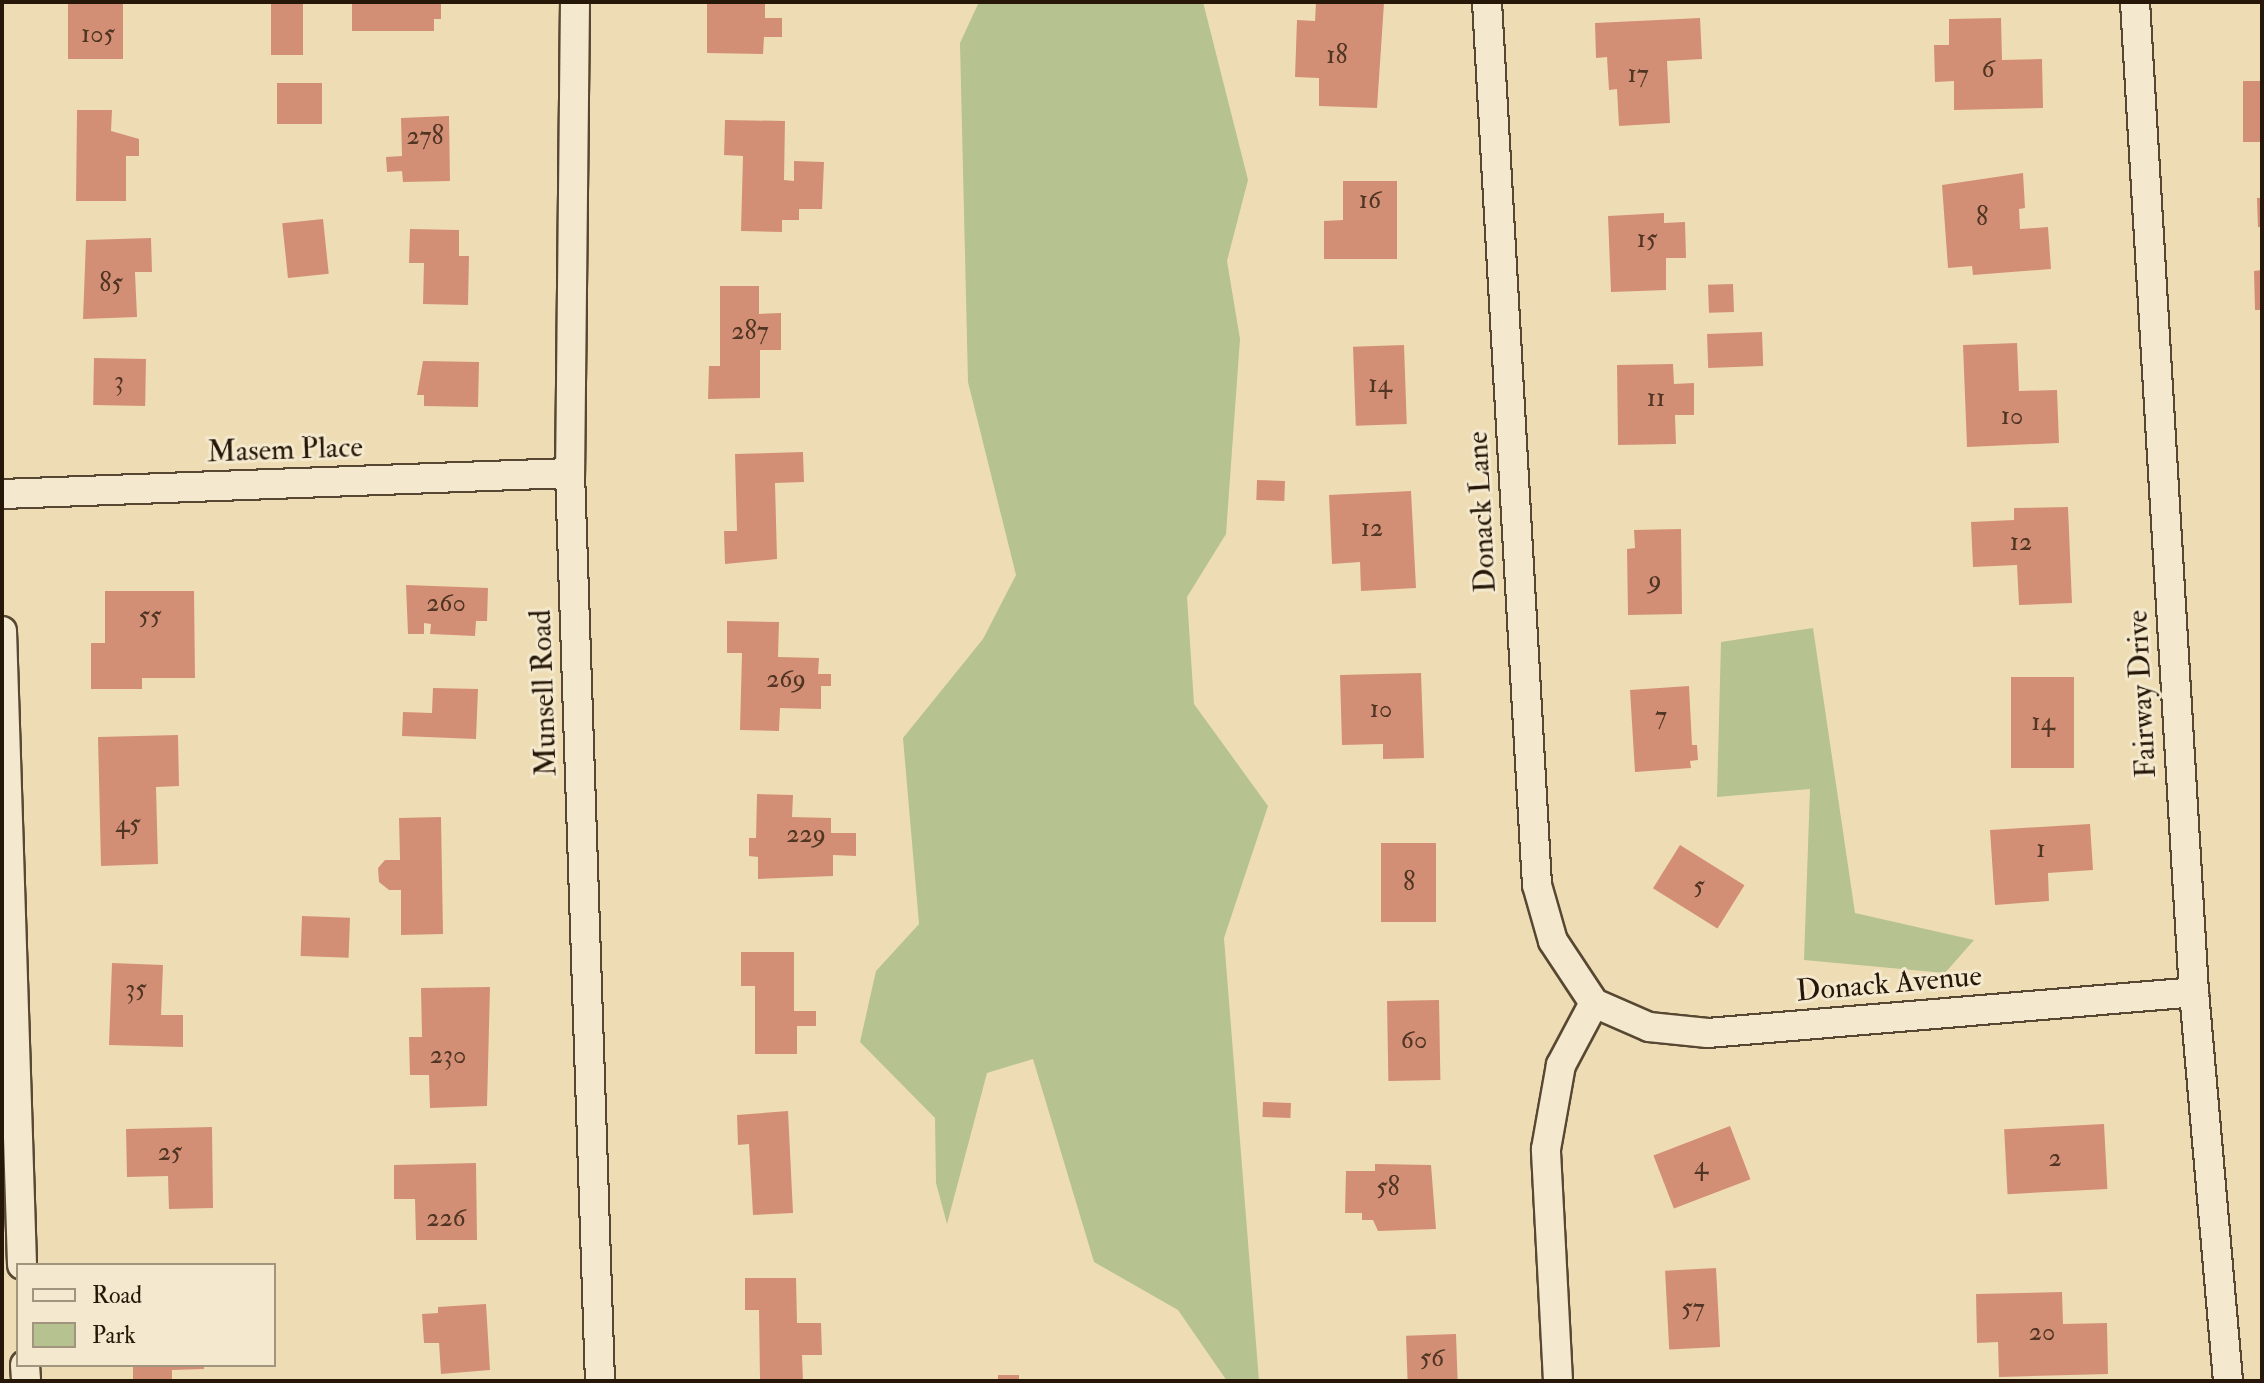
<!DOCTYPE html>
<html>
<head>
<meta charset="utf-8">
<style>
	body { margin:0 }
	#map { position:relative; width:2264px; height:1383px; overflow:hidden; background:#eeddb4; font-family:"IM FELL Double Pica",serif }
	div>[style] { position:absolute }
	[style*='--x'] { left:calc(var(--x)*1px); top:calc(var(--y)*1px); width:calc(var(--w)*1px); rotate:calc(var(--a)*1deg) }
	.green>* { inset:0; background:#b6c28f }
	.building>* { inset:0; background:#d38f75; transform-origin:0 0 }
	.roads { filter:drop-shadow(2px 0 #584833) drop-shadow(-2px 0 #584833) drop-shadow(0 2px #584833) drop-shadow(0 -2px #584833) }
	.street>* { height:28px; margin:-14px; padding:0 14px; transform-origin:14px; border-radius:14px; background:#f4e9ce }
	span { translate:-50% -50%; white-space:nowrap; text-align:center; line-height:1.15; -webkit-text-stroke:6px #f4e9ce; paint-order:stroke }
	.number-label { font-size:26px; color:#513523 }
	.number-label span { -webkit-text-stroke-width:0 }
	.street-label { font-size:30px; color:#261708 }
	.frame { position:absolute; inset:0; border:4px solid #261708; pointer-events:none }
	.legend { position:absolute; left:16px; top:1263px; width:260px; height:104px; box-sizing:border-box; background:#f4e9ce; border:2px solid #a2957f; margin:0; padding:10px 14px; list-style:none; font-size:24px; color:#261708 }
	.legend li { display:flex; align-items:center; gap:16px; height:40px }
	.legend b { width:40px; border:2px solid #a2957f }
</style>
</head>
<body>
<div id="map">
	<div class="green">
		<i style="clip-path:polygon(979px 2px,1203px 2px,1248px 180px,1227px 261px,1240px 339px,1226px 534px,1187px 597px,1194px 704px,1268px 806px,1224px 938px,1259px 1381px,1227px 1381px,1178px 1310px,1094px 1262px,1033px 1059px,987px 1073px,947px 1224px,936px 1183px,935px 1118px,860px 1042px,876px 971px,919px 924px,903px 738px,983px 639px,1016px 575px,968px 382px,960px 43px)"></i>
		<i style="clip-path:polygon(1813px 628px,1855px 913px,1974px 940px,1945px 973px,1804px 960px,1810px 789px,1717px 797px,1721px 642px)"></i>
	</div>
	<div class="building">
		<i style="left:68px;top:2px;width:55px;height:57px"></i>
		<i style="left:271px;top:2px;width:32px;height:53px"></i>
		<i style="clip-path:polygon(352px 2px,441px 2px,441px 19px,434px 19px,434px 31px,352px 31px)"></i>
		<i style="clip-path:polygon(707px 2px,765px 2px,765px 18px,782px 18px,782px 37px,764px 37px,763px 54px,707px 53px)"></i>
		<i style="clip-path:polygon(1316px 2px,1384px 3px,1377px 108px,1319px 106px,1319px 78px,1295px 77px,1297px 20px,1315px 21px)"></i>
		<i style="clip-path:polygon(1700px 18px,1702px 59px,1667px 61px,1670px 123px,1619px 126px,1617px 89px,1609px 90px,1607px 57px,1596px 58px,1595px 23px)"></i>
		<i style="clip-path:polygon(2001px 18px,2002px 60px,2042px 59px,2043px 108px,1954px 110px,1954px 81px,1935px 82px,1934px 45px,1949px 45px,1949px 19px)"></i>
		<i style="left:2243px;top:81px;width:19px;height:61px"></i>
		<i style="left:277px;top:83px;width:45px;height:41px"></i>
		<i style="clip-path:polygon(77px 110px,112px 110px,111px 131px,139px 139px,139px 156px,126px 156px,126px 201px,76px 201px)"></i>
		<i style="clip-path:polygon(449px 116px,450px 181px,403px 182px,402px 171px,387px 172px,386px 157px,402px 156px,401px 118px)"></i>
		<i style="clip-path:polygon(725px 120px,785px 121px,784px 180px,794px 181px,794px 161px,824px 162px,822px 209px,799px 209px,799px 220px,782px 220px,782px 232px,741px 231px,743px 156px,724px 155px)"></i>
		<i style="clip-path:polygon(2023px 173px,2025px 208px,2019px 209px,2020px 229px,2048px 227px,2051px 269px,1973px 275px,1972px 266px,1948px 268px,1942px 185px)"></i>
		<i style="clip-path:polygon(1343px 181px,1397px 181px,1397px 259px,1324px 259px,1324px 221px,1343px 220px)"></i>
		<i style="clip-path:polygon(2257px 198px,2262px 198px,2262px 227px,2258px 227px)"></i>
		<i style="clip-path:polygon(1664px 213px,1664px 223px,1685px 222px,1686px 258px,1666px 258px,1666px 290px,1611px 292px,1608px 216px)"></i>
		<i style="left:323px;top:219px;width:55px;height:41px;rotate:84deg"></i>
		<i style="clip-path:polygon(410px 229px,459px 230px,459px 256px,469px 256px,468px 305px,423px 304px,424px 263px,409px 263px)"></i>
		<i style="clip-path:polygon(151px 238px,152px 272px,135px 272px,137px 317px,83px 319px,86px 240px)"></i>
		<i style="clip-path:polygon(2262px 270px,2262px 310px,2255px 310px,2254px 271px)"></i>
		<i style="left:1733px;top:284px;width:28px;height:25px;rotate:88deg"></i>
		<i style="clip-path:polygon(720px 286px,759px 286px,759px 314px,781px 313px,781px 350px,760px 350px,760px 398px,708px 399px,709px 366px,720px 366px)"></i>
		<i style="left:1762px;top:332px;width:34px;height:55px;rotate:88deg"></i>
		<i style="clip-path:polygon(2017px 343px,2019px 391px,2057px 390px,2059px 443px,1967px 447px,1963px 345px)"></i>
		<i style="left:1404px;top:345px;width:79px;height:51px;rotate:88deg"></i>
		<i style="left:94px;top:358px;width:52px;height:47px;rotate:1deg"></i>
		<i style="clip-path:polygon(423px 361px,479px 362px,478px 407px,424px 406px,424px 395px,417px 395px)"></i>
		<i style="clip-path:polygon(1673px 364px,1674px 384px,1694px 383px,1694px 415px,1675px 415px,1676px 444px,1618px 445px,1617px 365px)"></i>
		<i style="clip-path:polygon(803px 452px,804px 482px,775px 483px,777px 559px,725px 564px,724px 531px,737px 531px,735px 454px)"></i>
		<i style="left:1257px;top:480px;width:28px;height:20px;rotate:2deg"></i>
		<i style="clip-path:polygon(1411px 491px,1416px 588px,1361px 591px,1360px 562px,1332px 564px,1329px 495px)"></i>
		<i style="clip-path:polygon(2068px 507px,2072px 603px,2019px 605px,2017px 565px,1973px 567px,1971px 522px,2014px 520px,2014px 508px)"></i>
		<i style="clip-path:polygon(1681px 529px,1682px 614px,1628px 615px,1627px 549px,1635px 548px,1634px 530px)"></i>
		<i style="clip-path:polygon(406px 585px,488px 588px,487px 621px,476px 621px,475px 636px,430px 634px,431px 624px,424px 623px,424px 634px,408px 634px)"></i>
		<i style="clip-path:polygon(105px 591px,194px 591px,195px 678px,142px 678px,142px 689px,91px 689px,91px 643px,105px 643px)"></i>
		<i style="clip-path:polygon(727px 621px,779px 622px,778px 657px,819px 658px,818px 674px,831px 674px,831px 686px,821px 686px,821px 709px,780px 708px,779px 731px,740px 730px,742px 653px,727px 653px)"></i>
		<i style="clip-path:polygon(1421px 673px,1424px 758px,1383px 759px,1383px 744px,1342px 745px,1340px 675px)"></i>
		<i style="left:2074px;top:677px;width:91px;height:63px;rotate:90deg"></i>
		<i style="clip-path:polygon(1689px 686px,1692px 745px,1697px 745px,1698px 760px,1690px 761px,1691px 768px,1635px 772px,1630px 690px)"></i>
		<i style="clip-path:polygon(433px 688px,478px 689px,476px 739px,402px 736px,403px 712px,432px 713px)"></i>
		<i style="clip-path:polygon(178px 735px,179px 786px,156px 787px,158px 864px,101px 866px,98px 737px)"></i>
		<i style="clip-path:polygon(757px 794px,793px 795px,792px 817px,831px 818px,831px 833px,856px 833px,856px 856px,833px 855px,833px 876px,758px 879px,758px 857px,749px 856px,749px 838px,756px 838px)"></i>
		<i style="clip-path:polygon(441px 817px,443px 934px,401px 935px,401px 890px,389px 890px,379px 882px,378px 868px,385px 860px,400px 860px,399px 818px)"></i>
		<i style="clip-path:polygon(2090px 824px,2093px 870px,2048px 873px,2049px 901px,1995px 905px,1990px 830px)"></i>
		<i style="left:1381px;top:843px;width:55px;height:79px"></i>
		<i style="left:1680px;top:845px;width:76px;height:51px;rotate:32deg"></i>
		<i style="left:302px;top:916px;width:48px;height:40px;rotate:2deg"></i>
		<i style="clip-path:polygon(741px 952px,794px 952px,794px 1011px,816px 1011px,816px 1026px,797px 1026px,797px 1054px,755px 1054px,755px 986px,741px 986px)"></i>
		<i style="clip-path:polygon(112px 963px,163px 965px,161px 1015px,183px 1015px,183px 1047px,109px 1045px)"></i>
		<i style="clip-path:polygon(490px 987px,487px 1106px,430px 1108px,429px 1075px,410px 1075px,409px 1037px,422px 1037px,421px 988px)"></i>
		<i style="left:1439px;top:1000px;width:80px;height:52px;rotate:89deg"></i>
		<i style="left:1263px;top:1102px;width:28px;height:15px;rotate:2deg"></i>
		<i style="clip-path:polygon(788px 1111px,793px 1213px,753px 1215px,749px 1144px,738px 1145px,737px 1115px)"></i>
		<i style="left:2104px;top:1124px;width:65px;height:100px;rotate:87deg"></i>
		<i style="left:1730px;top:1126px;width:57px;height:82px;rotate:69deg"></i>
		<i style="clip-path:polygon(212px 1127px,213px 1208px,169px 1209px,168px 1176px,127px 1177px,126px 1129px)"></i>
		<i style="clip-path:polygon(476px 1163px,477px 1240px,416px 1240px,415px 1199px,394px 1199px,394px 1165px)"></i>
		<i style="clip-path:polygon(1375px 1164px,1431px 1165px,1436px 1229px,1378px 1231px,1373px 1220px,1362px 1220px,1362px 1213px,1345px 1213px,1346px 1171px,1375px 1171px)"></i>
		<i style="left:1716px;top:1268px;width:79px;height:51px;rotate:87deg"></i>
		<i style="clip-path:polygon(745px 1278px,796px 1278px,797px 1323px,821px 1323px,822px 1355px,802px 1355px,803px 1381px,760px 1381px,759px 1310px,745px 1310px)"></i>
		<i style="clip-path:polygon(2062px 1292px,2063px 1324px,2107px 1323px,2108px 1374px,1999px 1377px,1998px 1342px,1977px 1343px,1976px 1294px)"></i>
		<i style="clip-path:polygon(486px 1304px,490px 1370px,441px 1374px,439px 1343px,424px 1343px,422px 1314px,438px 1313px,438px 1307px)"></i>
		<i style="left:1456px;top:1334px;width:47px;height:50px;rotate:88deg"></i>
		<i style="clip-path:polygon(133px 1365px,204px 1365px,204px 1369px,172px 1370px,172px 1381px,133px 1381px)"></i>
		<i style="left:998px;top:1375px;width:21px;height:6px"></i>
	</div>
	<div class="roads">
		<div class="street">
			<i style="--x:575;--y:2;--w:471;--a:90.6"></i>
			<i style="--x:570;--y:473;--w:908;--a:88.11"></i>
			<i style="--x:1487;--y:2;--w:884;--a:86.76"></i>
			<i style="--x:1537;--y:885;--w:58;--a:74.1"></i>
			<i style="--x:1553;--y:941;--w:74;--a:56.5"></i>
			<i style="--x:2135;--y:2;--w:992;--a:86.59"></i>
			<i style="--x:2194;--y:992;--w:390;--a:85"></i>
			<i style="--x:2;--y:494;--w:568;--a:-2.12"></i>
			<i style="--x:2;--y:631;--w:634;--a:88.19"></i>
			<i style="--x:1594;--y:1003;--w:60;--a:23.6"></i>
			<i style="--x:1649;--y:1027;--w:59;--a:5.8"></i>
			<i style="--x:1708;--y:1033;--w:488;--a:-4.8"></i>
			<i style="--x:25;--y:1365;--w:16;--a:86"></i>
			<i style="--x:1558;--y:1381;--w:232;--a:-93"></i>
			<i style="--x:1546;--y:1149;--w:85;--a:-79.9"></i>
			<i style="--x:1561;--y:1065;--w:70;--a:-62"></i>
		</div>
	</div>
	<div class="number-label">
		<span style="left:98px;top:35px">105</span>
		<span style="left:1337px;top:56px">18</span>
		<span style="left:1988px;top:70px">6</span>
		<span style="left:1638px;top:75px">17</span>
		<span style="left:425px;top:137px">278</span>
		<span style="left:1370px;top:201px">16</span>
		<span style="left:1982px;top:218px">8</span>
		<span style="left:1647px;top:240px">15</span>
		<span style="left:111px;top:284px">85</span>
		<span style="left:750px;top:332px">287</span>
		<span style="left:119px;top:382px">3</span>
		<span style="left:1380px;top:385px">14</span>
		<span style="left:1656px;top:399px">11</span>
		<span style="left:2012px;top:417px">10</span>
		<span style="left:1372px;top:529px">12</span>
		<span style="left:2021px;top:543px">12</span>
		<span style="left:1655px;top:581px">9</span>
		<span style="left:446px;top:604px">260</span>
		<span style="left:150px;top:617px">55</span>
		<span style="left:786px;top:680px">269</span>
		<span style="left:1381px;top:710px">10</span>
		<span style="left:1661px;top:717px">7</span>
		<span style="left:2043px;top:723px">14</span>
		<span style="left:128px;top:825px">45</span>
		<span style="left:806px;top:835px">229</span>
		<span style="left:2041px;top:850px">1</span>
		<span style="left:1409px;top:883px">8</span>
		<span style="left:1699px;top:887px">5</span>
		<span style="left:136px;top:990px">35</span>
		<span style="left:1414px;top:1041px">60</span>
		<span style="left:448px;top:1056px">230</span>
		<span style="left:170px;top:1153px">25</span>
		<span style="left:2055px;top:1159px">2</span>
		<span style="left:1701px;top:1167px">4</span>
		<span style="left:1388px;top:1188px">58</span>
		<span style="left:446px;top:1219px">226</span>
		<span style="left:1693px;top:1309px">57</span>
		<span style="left:2042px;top:1333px">20</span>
		<span style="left:1432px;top:1359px">56</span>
	</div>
	<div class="street-label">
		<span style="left:285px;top:450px;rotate:-2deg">Masem Place</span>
		<span style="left:1482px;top:512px;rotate:-93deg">Donack Lane</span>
		<span style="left:544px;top:693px;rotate:-92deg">Munsell Road</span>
		<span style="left:2142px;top:694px;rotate:-93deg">Fairway Drive</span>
		<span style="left:1889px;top:984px;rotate:-5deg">Donack Avenue</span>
	</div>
	<div class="frame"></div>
	<ul class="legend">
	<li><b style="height:10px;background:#f4e9ce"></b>Road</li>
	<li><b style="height:22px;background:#b6c28f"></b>Park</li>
	</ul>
</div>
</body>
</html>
